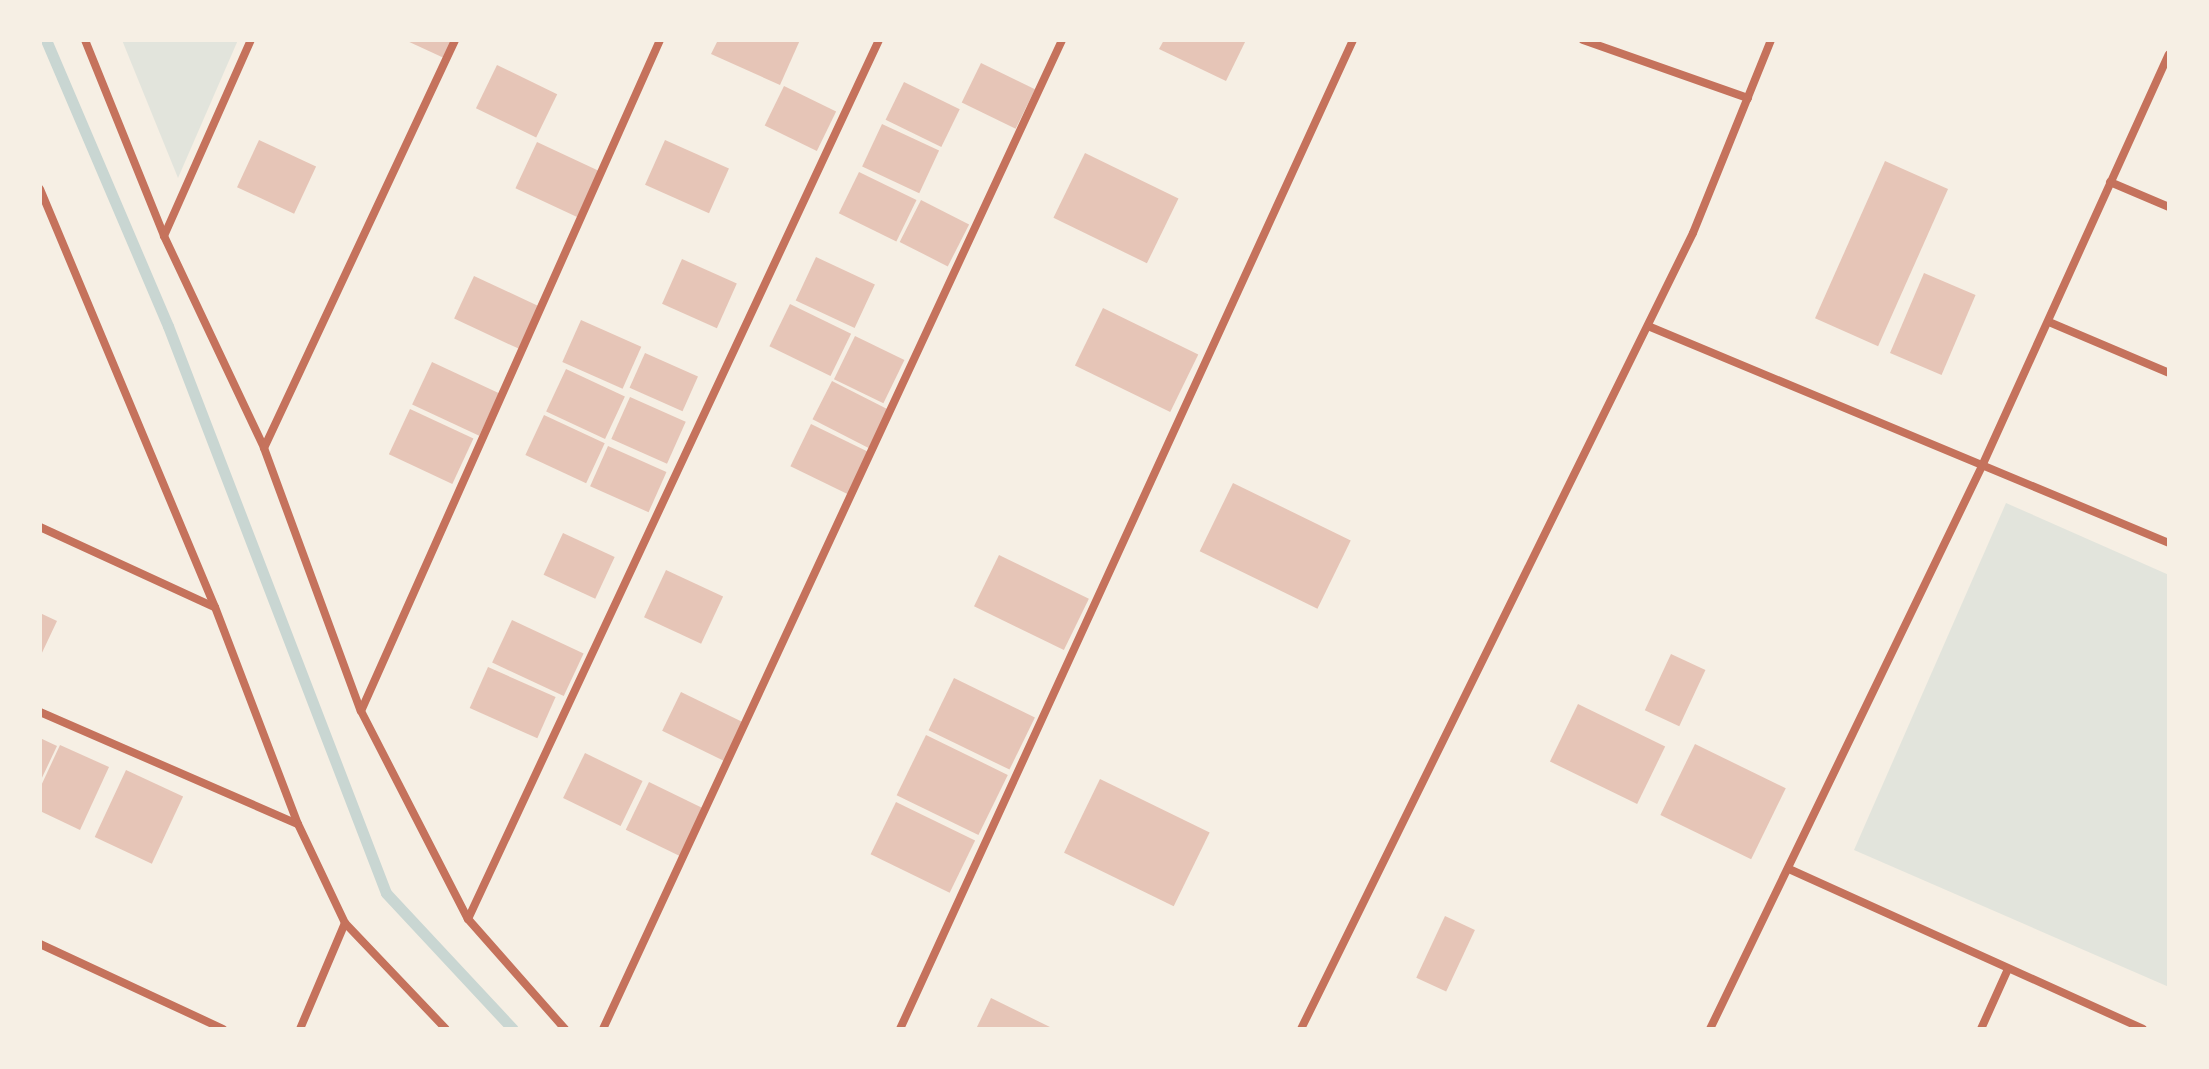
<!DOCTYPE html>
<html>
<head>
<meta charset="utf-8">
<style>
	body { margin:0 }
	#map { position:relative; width:2209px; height:1069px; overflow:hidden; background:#f6efe4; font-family:Karla,sans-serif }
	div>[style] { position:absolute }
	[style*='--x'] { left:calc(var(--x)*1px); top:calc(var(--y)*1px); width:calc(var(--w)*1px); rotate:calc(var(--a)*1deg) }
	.green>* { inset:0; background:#e2e4dc }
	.stream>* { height:11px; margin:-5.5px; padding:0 5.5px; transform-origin:5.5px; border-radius:5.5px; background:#c9d6d2 }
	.building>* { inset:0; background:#e6c5b7; transform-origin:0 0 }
	.minor>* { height:8px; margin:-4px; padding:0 4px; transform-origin:4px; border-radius:4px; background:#c5725c }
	span { translate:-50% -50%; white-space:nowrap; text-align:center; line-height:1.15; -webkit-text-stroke:8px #f6efe4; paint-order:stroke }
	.frame { position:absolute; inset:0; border:42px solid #f6efe4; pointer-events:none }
</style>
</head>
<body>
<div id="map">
	<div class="green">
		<i style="clip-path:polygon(122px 40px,238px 40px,178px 178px)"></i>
		<i style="clip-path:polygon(2006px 503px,2169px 575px,2169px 987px,1854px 850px)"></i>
	</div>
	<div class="stream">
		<i style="--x:46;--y:40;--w:311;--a:66.9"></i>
		<i style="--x:168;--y:326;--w:607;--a:68.97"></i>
		<i style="--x:386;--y:893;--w:186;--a:47"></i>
	</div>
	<div class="building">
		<i style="clip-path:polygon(405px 40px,453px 40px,444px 58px)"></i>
		<i style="clip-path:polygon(718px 40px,800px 40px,780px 85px,711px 54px)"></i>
		<i style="clip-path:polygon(1164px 40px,1246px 40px,1226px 81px,1159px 49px)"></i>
		<i style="left:981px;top:63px;width:60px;height:44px;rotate:26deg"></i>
		<i style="left:497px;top:65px;width:67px;height:48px;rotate:26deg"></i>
		<i style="left:904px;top:82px;width:62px;height:42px;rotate:26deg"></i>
		<i style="left:784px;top:86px;width:58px;height:44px;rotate:26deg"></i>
		<i style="left:882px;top:124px;width:63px;height:47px;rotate:25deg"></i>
		<i style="left:259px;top:140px;width:63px;height:52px;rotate:25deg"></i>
		<i style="left:665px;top:140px;width:70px;height:49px;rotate:24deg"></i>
		<i style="left:537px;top:142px;width:68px;height:51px;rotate:25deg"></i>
		<i style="left:1085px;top:153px;width:104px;height:72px;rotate:26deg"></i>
		<i style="left:1885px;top:161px;width:69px;height:172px;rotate:24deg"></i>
		<i style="left:859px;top:172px;width:64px;height:46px;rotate:26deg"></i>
		<i style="left:921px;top:200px;width:54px;height:47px;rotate:27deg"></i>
		<i style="left:816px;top:257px;width:65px;height:48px;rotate:25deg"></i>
		<i style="left:682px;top:259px;width:60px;height:49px;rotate:24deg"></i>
		<i style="left:1924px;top:273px;width:56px;height:87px;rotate:23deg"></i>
		<i style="left:474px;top:276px;width:71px;height:47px;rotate:25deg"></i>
		<i style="left:790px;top:304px;width:68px;height:47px;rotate:26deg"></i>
		<i style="left:1103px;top:308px;width:106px;height:64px;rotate:26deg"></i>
		<i style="left:581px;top:320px;width:66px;height:46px;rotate:24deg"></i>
		<i style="left:855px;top:336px;width:55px;height:48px;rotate:26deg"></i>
		<i style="left:645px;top:353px;width:58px;height:38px;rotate:24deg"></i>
		<i style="left:432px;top:362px;width:74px;height:47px;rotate:25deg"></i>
		<i style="left:566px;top:369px;width:65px;height:47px;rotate:25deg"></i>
		<i style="left:832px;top:381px;width:63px;height:43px;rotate:27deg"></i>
		<i style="left:630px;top:397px;width:61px;height:46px;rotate:24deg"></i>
		<i style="left:410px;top:409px;width:70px;height:50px;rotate:25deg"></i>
		<i style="left:544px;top:415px;width:67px;height:44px;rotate:25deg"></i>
		<i style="left:811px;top:424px;width:64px;height:47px;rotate:26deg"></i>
		<i style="left:608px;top:446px;width:64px;height:44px;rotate:24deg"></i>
		<i style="left:1233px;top:483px;width:131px;height:76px;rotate:26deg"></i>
		<i style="left:563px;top:533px;width:57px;height:46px;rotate:25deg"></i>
		<i style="left:999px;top:555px;width:100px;height:57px;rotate:26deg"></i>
		<i style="left:666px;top:570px;width:63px;height:52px;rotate:25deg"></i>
		<i style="clip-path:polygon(40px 613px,57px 621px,40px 657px)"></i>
		<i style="left:512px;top:620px;width:79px;height:47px;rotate:25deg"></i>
		<i style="left:1671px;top:654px;width:38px;height:62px;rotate:25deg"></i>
		<i style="left:488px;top:667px;width:74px;height:45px;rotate:24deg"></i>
		<i style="left:954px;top:678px;width:90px;height:58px;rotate:26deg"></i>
		<i style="left:681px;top:692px;width:69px;height:43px;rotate:26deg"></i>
		<i style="left:1578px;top:704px;width:97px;height:64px;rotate:26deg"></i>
		<i style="left:926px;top:735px;width:91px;height:67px;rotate:26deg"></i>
		<i style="clip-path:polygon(40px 738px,57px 746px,40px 782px)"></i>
		<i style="left:1695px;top:744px;width:101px;height:79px;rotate:26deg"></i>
		<i style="clip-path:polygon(60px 745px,109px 767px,80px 830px,40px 811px,40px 788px)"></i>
		<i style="left:585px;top:753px;width:64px;height:50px;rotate:26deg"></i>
		<i style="left:126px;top:770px;width:63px;height:74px;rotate:25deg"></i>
		<i style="left:1100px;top:779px;width:122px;height:82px;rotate:26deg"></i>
		<i style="left:649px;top:782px;width:60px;height:53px;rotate:26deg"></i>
		<i style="left:896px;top:802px;width:88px;height:58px;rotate:26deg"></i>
		<i style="left:1445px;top:916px;width:33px;height:68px;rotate:25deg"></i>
		<i style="clip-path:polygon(991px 998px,1054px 1029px,976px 1029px)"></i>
	</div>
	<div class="minor">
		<i style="--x:85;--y:40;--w:211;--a:68"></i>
		<i style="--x:164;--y:236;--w:234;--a:64.7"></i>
		<i style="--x:264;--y:448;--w:280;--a:69.8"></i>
		<i style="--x:361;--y:711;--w:234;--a:62.8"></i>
		<i style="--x:468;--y:919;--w:147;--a:48.6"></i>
		<i style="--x:1583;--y:40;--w:175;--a:19.4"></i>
		<i style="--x:2110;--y:182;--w:64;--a:23"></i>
		<i style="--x:40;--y:189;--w:453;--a:67.3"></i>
		<i style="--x:215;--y:607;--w:232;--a:69.1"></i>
		<i style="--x:298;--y:824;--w:110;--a:64.6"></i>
		<i style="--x:345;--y:923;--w:146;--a:46.4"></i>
		<i style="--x:164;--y:236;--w:214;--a:-66.1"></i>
		<i style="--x:2049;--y:322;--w:130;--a:23"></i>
		<i style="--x:1648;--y:326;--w:564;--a:22.61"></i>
		<i style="--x:264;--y:448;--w:450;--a:-64.9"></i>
		<i style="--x:40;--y:527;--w:192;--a:24.7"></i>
		<i style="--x:361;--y:711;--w:735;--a:-65.98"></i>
		<i style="--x:40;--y:712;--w:281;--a:23.5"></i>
		<i style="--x:1789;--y:869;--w:388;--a:24.3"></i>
		<i style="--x:468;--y:919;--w:970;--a:-64.94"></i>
		<i style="--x:40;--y:944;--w:202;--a:24.9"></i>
		<i style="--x:300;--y:1029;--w:115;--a:-67"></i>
		<i style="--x:603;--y:1029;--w:1090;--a:-65.1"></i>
		<i style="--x:900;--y:1029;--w:1088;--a:-65.39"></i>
		<i style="--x:1301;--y:1029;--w:887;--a:-63.78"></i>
		<i style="--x:1693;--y:233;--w:208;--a:-68"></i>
		<i style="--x:1710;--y:1029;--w:625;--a:-64.21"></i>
		<i style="--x:1982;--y:466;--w:452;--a:-65.6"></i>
		<i style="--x:1981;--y:1029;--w:66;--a:-65.8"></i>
	</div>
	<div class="frame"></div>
</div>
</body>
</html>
